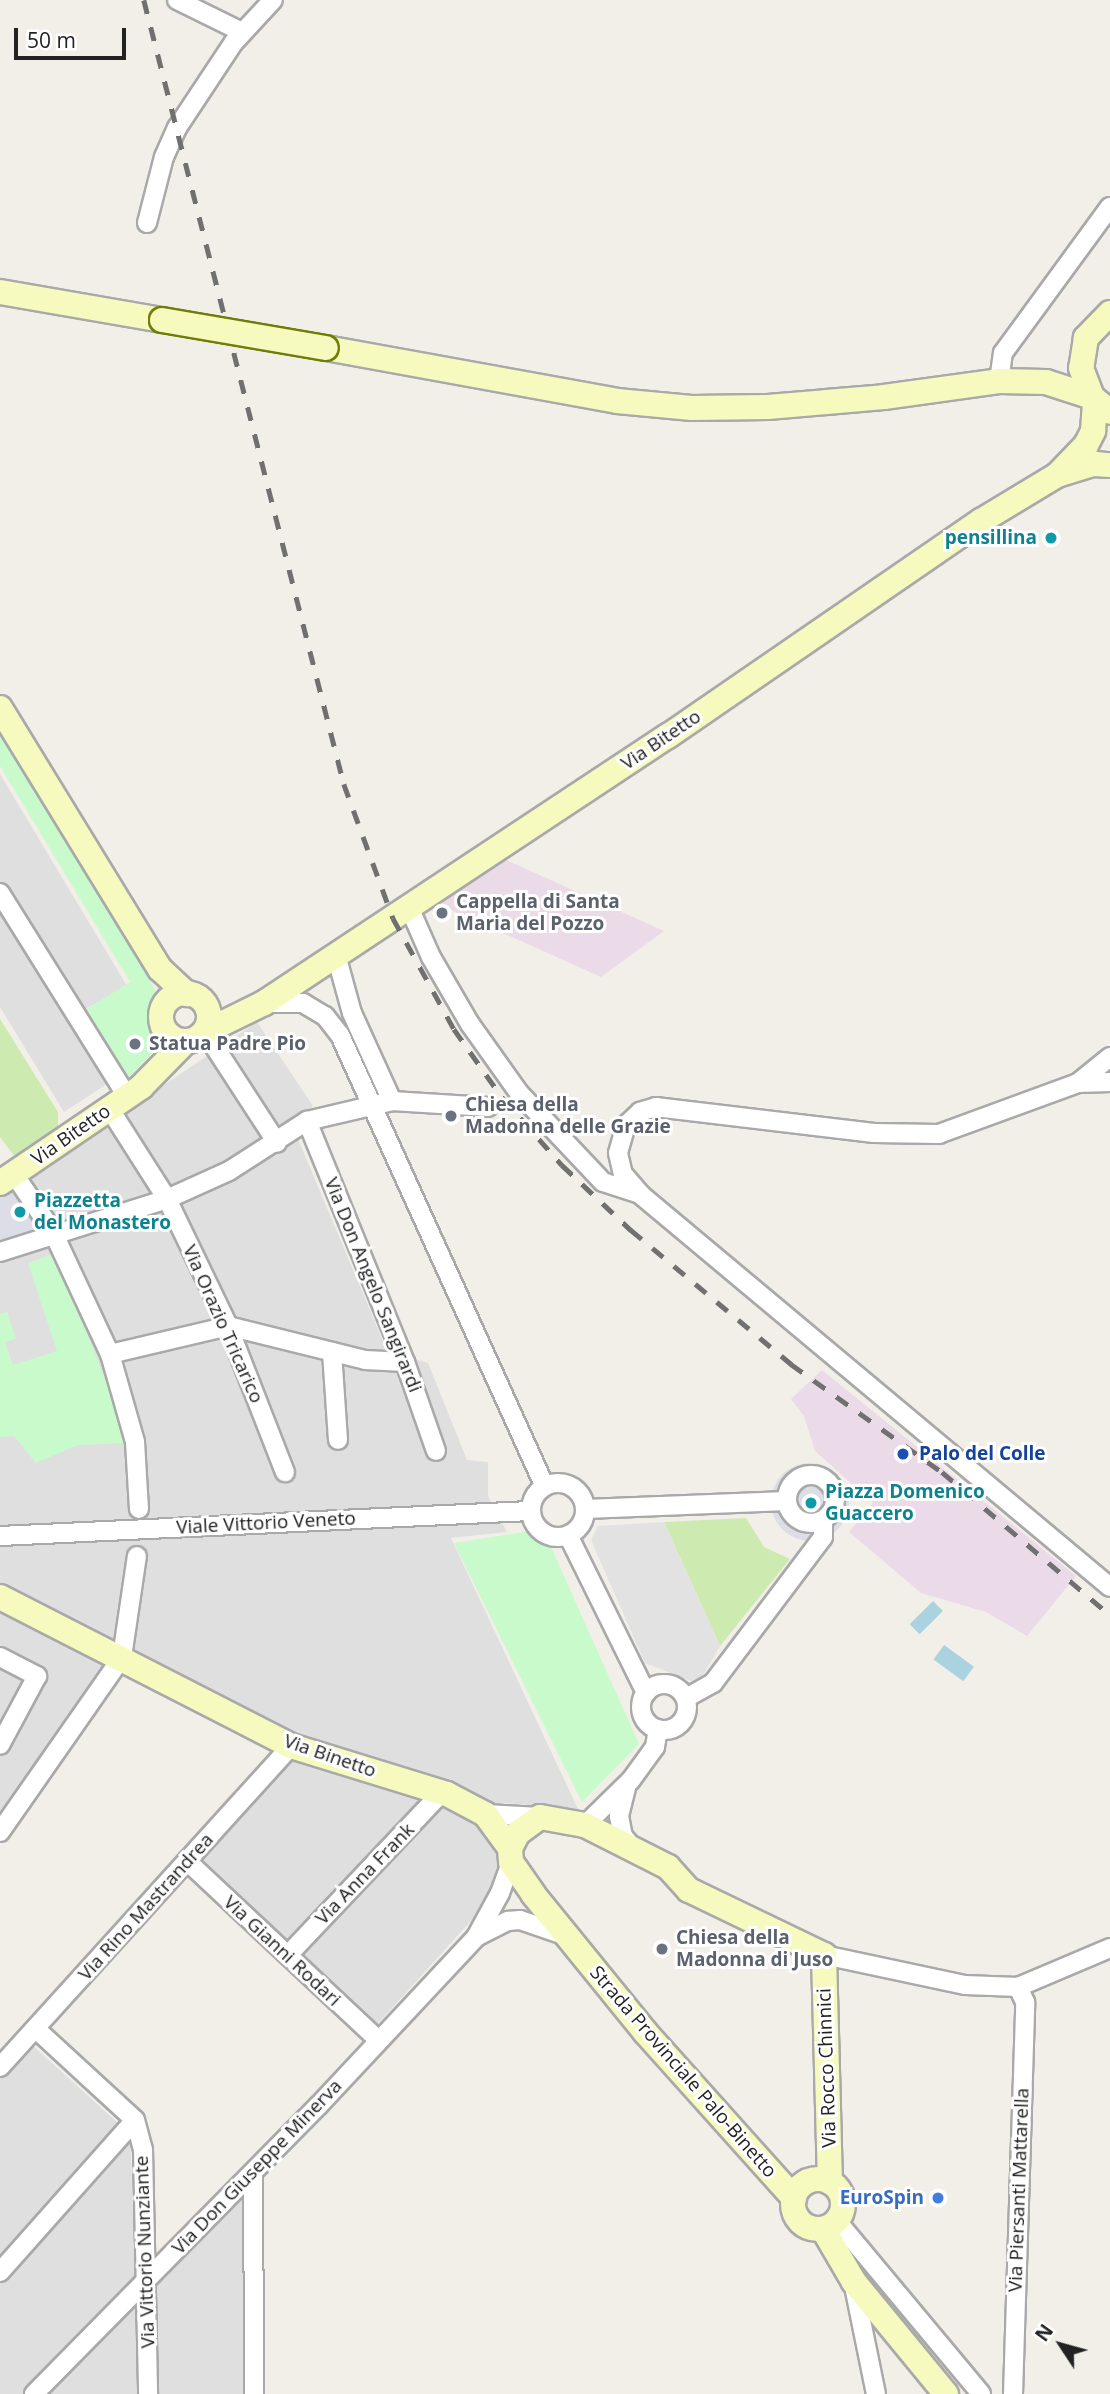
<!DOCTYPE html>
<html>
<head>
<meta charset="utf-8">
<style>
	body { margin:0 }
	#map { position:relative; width:1110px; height:2394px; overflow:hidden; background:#f2efe9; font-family:"Open Sans",sans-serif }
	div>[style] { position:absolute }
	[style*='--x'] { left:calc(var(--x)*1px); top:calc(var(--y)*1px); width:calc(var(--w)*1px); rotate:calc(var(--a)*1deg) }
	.residential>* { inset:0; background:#e0dfdf }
	.industrial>* { inset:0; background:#ebdbe8 }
	.grass>* { inset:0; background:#cdebb0 }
	.park>* { inset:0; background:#c8facc }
	.parking>* { inset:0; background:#e2e2e2 }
	.plaza>* { inset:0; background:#dddde8 }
	.round { border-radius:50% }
	.water>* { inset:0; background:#aad3df; transform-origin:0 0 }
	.roads { filter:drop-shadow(2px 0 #a9a9a9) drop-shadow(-2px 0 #a9a9a9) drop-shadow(0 2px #a9a9a9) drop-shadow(0 -2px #a9a9a9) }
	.street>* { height:18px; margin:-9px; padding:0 9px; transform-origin:9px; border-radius:9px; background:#fff }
	.street>.ring { margin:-9px; padding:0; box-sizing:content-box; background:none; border:18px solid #fff; border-radius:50% }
	.secondary>* { height:24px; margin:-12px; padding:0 12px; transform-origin:12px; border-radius:12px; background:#f7fabf }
	.secondary>.ring { margin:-12px; padding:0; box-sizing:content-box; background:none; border:24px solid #f7fabf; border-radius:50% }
	.rail>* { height:4.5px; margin-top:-2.25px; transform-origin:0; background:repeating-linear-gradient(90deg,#707070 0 14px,transparent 0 28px) }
	.bridges { filter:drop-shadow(2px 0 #707d05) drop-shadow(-2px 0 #707d05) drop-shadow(0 2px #707d05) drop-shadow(0 -2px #707d05) }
	.secondary-bridge>* { height:24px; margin:-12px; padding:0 12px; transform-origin:12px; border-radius:12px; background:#f7fabf }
	.dots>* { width:19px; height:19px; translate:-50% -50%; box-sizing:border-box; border:4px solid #fff; border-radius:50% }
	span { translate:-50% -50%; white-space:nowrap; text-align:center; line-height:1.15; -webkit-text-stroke:6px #fff; paint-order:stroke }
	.culture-label { font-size:19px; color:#0d838f; font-weight:700 }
	.right { translate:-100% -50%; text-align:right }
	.left { translate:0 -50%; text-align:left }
	.street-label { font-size:19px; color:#222 }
	.worship-label { font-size:19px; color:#5b616d; font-weight:700 }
	.transit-label { font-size:19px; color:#164399; font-weight:700 }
	.shop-label { font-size:19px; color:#366cbe; font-weight:700 }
	.north { position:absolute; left:1026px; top:2310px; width:70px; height:70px; -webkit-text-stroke:5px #fff; paint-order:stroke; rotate:306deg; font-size:19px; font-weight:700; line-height:28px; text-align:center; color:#222 }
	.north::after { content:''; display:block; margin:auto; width:24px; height:32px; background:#222; clip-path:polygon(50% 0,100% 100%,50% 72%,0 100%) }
	.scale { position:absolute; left:14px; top:28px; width:112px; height:32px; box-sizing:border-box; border:4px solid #222; border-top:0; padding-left:9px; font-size:21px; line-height:24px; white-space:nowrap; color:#222; -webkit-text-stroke:5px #fff; paint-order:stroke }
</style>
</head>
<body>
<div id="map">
	<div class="residential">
		<i style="clip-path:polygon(0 774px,127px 986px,80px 1012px,121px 1075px,64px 1112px,0 1007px)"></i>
		<i style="clip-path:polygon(257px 1022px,313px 1106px,293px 1127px,383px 1341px,399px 1354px,428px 1363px,467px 1460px,488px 1462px,488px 1496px,507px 1532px,451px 1538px,578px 1809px,504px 1803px,485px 1835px,499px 1856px,496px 1893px,375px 2027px,197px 1858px,293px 1754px,120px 1650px,0 1841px,0 1196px)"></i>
		<i style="clip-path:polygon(31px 2044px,130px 2134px,137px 2302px,246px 2192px,245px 2394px,0 2394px,0 2078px)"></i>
	</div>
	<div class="industrial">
		<i style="clip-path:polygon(504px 859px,664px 931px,601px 977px,438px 904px)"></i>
		<i style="clip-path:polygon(822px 1370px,1076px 1576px,1027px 1636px,986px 1612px,921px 1593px,849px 1532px,873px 1503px,815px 1451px,804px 1416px,791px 1399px)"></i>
	</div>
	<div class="grass">
		<i style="clip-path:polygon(0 1019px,58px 1112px,58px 1128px,15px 1157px,0 1137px)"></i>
		<i style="clip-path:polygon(746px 1518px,764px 1547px,790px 1559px,720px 1646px,664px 1522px)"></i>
	</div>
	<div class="park">
		<i style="clip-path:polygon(0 723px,122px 922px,155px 990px,161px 1012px,157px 1048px,125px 1081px,82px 1012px,130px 982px,0 766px)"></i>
		<i style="clip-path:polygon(56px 1253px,130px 1443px,78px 1445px,36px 1463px,14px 1436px,0 1437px,0 1314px,7px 1312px,16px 1339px,5px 1342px,13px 1365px,57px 1351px,28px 1263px)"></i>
		<i style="clip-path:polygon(543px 1529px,639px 1744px,582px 1802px,454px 1543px)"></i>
	</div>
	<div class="parking">
		<i style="clip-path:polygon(664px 1522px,720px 1646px,702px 1677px,691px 1681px,645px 1663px,591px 1540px,598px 1526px)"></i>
	</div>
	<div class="plaza">
		<i style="clip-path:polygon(22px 1184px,50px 1226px,0 1246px,0 1199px)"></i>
		<i class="round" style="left:771px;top:1463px;width:78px;height:78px"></i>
	</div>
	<div class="water">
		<i style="left:933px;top:1601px;width:14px;height:33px;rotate:45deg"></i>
		<i style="left:944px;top:1645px;width:37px;height:18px;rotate:36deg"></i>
	</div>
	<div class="roads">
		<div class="street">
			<i style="--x:177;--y:0;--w:72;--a:26.2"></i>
			<i style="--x:147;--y:223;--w:68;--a:-75.6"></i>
			<i style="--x:164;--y:157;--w:32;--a:-66"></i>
			<i style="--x:177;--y:128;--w:103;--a:-56.5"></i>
			<i style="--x:234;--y:42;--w:57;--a:-47.1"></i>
			<i style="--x:999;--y:381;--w:28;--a:-82"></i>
			<i style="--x:1003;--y:353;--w:181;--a:-53.8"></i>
			<i style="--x:0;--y:893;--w:239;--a:58"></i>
			<i style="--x:409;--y:907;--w:55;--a:66.3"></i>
			<i style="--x:431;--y:957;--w:78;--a:59.8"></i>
			<i style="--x:470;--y:1024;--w:85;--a:54.6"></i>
			<i style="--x:519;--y:1093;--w:122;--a:46.7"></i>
			<i style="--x:603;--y:1182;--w:38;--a:18"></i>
			<i style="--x:336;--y:955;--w:60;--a:74.6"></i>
			<i style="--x:352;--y:1013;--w:97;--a:65.6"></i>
			<i style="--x:264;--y:1003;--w:39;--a:0"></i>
			<i style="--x:303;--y:1003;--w:26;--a:31"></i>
			<i style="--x:325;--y:1016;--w:24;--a:52"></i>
			<i style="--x:340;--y:1035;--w:495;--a:65.6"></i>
			<i style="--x:205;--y:1032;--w:132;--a:57"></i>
			<i style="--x:1110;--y:1057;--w:41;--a:140.9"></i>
			<i style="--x:1078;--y:1083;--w:148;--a:159.9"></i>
			<i style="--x:939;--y:1134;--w:65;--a:-179.1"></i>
			<i style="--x:874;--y:1133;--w:220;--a:-173.2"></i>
			<i style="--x:656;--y:1107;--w:17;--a:163"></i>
			<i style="--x:640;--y:1112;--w:19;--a:137"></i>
			<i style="--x:626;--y:1125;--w:29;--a:106"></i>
			<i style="--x:618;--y:1153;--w:22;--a:77"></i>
			<i style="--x:623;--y:1174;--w:28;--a:49"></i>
			<i style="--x:641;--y:1195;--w:611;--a:39.89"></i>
			<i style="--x:1078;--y:1083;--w:32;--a:-2"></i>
			<i style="--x:109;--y:1108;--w:108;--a:57.5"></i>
			<i style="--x:167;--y:1199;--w:141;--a:64.3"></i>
			<i style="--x:228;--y:1326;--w:157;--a:68.7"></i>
			<i style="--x:307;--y:1121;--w:260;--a:67.9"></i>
			<i style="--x:405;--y:1362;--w:94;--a:70.8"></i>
			<i style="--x:14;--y:1174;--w:70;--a:56.1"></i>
			<i style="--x:53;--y:1232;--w:135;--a:65"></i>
			<i style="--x:110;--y:1354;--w:91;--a:74.1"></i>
			<i style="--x:135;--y:1442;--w:67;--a:86.6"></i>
			<i style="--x:0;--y:1252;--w:175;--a:-17.6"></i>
			<i style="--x:167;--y:1199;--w:68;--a:-24.3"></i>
			<i style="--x:229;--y:1171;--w:93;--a:-32.7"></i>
			<i style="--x:307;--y:1121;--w:87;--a:-13.2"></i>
			<i style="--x:392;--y:1101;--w:96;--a:3.6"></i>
			<i style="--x:332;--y:1352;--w:88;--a:86.1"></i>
			<i style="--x:110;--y:1354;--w:121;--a:-13.3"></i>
			<i style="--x:228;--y:1326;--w:141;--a:13.9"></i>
			<i style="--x:365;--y:1360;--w:40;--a:2.9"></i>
			<i class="ring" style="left:787px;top:1475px;width:30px;height:30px"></i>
			<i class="ring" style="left:531px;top:1483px;width:36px;height:36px"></i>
			<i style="--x:585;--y:1509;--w:202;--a:-2.3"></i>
			<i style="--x:568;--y:1535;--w:176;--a:63.7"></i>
			<i style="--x:0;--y:1536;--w:532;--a:-2.7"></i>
			<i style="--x:0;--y:1657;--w:42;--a:27.2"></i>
			<i style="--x:37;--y:1676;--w:78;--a:118.2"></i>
			<i class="ring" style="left:641px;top:1684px;width:28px;height:28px"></i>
			<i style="--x:686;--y:1698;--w:31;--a:-29"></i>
			<i style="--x:713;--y:1683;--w:183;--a:-53"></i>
			<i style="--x:823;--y:1537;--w:17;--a:-90"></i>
			<i style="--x:626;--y:1788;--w:29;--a:104"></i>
			<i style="--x:619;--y:1816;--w:20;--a:79"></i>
			<i style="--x:623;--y:1836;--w:17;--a:50"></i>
			<i style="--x:485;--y:1814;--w:55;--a:3.1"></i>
			<i style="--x:585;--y:1825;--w:64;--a:-44.4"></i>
			<i style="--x:631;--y:1780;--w:41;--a:-54"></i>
			<i style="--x:655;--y:1747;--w:18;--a:-81"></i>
			<i style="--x:0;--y:1832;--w:213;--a:-55.1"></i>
			<i style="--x:122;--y:1657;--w:102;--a:-81.6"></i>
			<i style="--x:187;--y:1861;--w:262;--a:43.1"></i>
			<i style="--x:476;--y:1937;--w:36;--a:-27"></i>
			<i style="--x:508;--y:1921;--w:12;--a:-5"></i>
			<i style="--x:520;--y:1920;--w:50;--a:18.8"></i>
			<i style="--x:288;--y:1955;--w:224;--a:-46.6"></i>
			<i style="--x:824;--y:1955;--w:144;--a:12"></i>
			<i style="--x:965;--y:1985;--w:53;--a:2.2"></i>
			<i style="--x:1018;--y:1987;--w:100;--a:-23"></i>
			<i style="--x:36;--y:2029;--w:134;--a:42.6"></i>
			<i style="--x:135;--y:2120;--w:31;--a:75"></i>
			<i style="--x:143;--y:2150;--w:244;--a:88.8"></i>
			<i style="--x:0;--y:2067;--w:433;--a:-47.8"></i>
			<i style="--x:253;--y:2173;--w:221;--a:89.7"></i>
			<i style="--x:837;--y:2221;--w:225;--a:50.2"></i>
			<i style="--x:0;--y:2272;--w:203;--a:-48.4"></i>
			<i style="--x:854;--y:2286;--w:110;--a:78.5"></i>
			<i style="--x:34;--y:2394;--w:406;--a:-45.4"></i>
			<i style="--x:319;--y:2105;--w:230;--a:-46.9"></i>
			<i style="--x:476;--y:1937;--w:50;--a:-61.4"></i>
			<i style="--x:500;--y:1893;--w:33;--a:-70"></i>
			<i style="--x:1013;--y:2394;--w:392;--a:-88.2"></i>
			<i style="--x:1025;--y:2002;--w:17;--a:-115"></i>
		</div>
		<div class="secondary">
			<i style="--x:0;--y:292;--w:164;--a:9.8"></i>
			<i style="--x:1110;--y:313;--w:35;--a:134"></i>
			<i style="--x:1086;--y:338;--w:30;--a:99"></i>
			<i style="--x:1081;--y:368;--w:31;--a:69"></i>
			<i style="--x:1092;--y:397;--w:23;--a:40"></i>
			<i style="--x:326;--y:348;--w:296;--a:10.3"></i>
			<i style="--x:617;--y:401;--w:75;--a:5.3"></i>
			<i style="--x:692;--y:408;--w:76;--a:-0.8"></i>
			<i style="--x:768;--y:407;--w:116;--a:-4.9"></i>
			<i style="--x:884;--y:397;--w:116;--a:-7.9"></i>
			<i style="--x:999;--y:381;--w:47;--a:1.2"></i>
			<i style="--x:1046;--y:382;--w:48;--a:18.1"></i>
			<i style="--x:1060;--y:472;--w:37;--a:-46"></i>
			<i style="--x:1086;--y:445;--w:16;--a:-63"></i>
			<i style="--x:1093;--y:431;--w:30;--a:-86"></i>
			<i style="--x:0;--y:708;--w:306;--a:58.5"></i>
			<i style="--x:160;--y:969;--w:37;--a:43"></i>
			<i class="ring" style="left:161px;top:993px;width:24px;height:24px"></i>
			<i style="--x:205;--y:1032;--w:66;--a:-26.2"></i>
			<i style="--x:264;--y:1003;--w:484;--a:-33.5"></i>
			<i style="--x:668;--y:736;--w:380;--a:-34.5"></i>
			<i style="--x:981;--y:521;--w:89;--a:-31.2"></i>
			<i style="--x:1057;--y:475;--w:39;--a:-17"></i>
			<i style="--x:1094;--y:464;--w:16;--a:4"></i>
			<i style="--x:0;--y:1183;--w:171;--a:-34.2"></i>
			<i style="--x:141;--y:1087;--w:63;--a:-45.6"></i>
			<i style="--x:0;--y:1597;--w:327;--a:27.1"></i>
			<i style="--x:291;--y:1746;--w:163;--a:17.1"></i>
			<i style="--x:447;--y:1794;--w:43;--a:27.8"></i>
			<i style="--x:485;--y:1814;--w:42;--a:53.7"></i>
			<i style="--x:510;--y:1848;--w:14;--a:86"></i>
			<i style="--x:511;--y:1862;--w:39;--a:55"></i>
			<i style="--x:533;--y:1894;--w:178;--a:50.9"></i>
			<i style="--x:645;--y:2032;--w:223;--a:48.1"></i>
			<i style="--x:510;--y:1848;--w:17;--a:-62"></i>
			<i style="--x:518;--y:1833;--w:27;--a:-36"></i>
			<i style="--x:540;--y:1817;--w:46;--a:10.1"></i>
			<i style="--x:585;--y:1825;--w:93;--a:26.8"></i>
			<i style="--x:668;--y:1867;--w:31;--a:48"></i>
			<i style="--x:689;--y:1890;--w:150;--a:25.7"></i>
			<i style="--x:824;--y:1955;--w:227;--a:88.5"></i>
			<i class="ring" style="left:793px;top:2179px;width:26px;height:26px"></i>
			<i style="--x:823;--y:2229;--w:61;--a:59.7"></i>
			<i style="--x:854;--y:2282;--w:145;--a:50.6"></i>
		</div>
	</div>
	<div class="rail">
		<i style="--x:144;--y:0;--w:809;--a:75.69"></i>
		<i style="--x:344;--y:784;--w:143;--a:69.9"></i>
		<i style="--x:393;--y:918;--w:127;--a:61.2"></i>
		<i style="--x:454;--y:1029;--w:83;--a:54.8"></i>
		<i style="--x:502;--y:1097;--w:91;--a:48.6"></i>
		<i style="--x:562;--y:1165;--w:95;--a:43.3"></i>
		<i style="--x:631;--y:1230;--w:209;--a:39.9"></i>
		<i style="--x:791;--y:1364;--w:186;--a:35.6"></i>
		<i style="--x:942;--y:1472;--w:221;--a:40.4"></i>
	</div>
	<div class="bridges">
		<div class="secondary-bridge">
			<i style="--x:162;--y:320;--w:166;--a:9.7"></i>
		</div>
	</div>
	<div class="dots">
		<i style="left:1051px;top:538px;background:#0f9aa8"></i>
		<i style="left:442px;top:913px;background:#6b7280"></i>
		<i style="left:135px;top:1044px;background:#6b7280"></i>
		<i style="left:451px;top:1116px;background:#6b7280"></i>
		<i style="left:20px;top:1212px;background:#0f9aa8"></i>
		<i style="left:903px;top:1454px;background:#1a4fb4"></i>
		<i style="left:811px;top:1503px;background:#0f9aa8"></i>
		<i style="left:662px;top:1949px;background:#6b7280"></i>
		<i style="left:938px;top:2198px;background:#3f7fe0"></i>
	</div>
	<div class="culture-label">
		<span class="right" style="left:1037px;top:538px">pensillina</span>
		<span class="left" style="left:34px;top:1212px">Piazzetta<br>del Monastero</span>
		<span class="left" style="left:825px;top:1503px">Piazza Domenico<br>Guaccero</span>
	</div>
	<div class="street-label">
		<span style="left:661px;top:740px;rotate:-34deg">Via Bitetto</span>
		<span style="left:71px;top:1135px;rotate:-35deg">Via Bitetto</span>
		<span style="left:373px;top:1285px;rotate:68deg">Via Don Angelo Sangirardi</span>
		<span style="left:223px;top:1324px;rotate:66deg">Via Orazio Tricarico</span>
		<span style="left:266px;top:1523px;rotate:-3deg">Viale Vittorio Veneto</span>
		<span style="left:330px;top:1756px;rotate:19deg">Via Binetto</span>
		<span style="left:365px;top:1874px;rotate:-46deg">Via Anna Frank</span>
		<span style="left:146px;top:1907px;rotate:-48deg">Via Rino Mastrandrea</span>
		<span style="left:282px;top:1951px;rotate:43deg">Via Gianni Rodari</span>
		<span style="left:827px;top:2068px;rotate:-92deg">Via Rocco Chinnici</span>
		<span style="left:683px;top:2072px;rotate:49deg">Strada Provinciale Palo-Binetto</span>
		<span style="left:257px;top:2167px;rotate:-46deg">Via Don Giuseppe Minerva</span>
		<span style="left:1019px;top:2190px;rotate:-88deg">Via Piersanti Mattarella</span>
		<span style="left:145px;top:2252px;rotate:-92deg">Via Vittorio Nunziante</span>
	</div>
	<div class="worship-label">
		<span class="left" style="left:456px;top:913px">Cappella di Santa<br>Maria del Pozzo</span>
		<span class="left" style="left:149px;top:1044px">Statua Padre Pio</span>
		<span class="left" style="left:465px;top:1116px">Chiesa della<br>Madonna delle Grazie</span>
		<span class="left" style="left:676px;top:1949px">Chiesa della<br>Madonna di Juso</span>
	</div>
	<div class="transit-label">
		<span class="left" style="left:919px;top:1454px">Palo del Colle</span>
	</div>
	<div class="shop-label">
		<span class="right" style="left:924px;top:2198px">EuroSpin</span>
	</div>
	<div class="north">N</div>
	<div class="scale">50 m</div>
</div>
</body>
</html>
